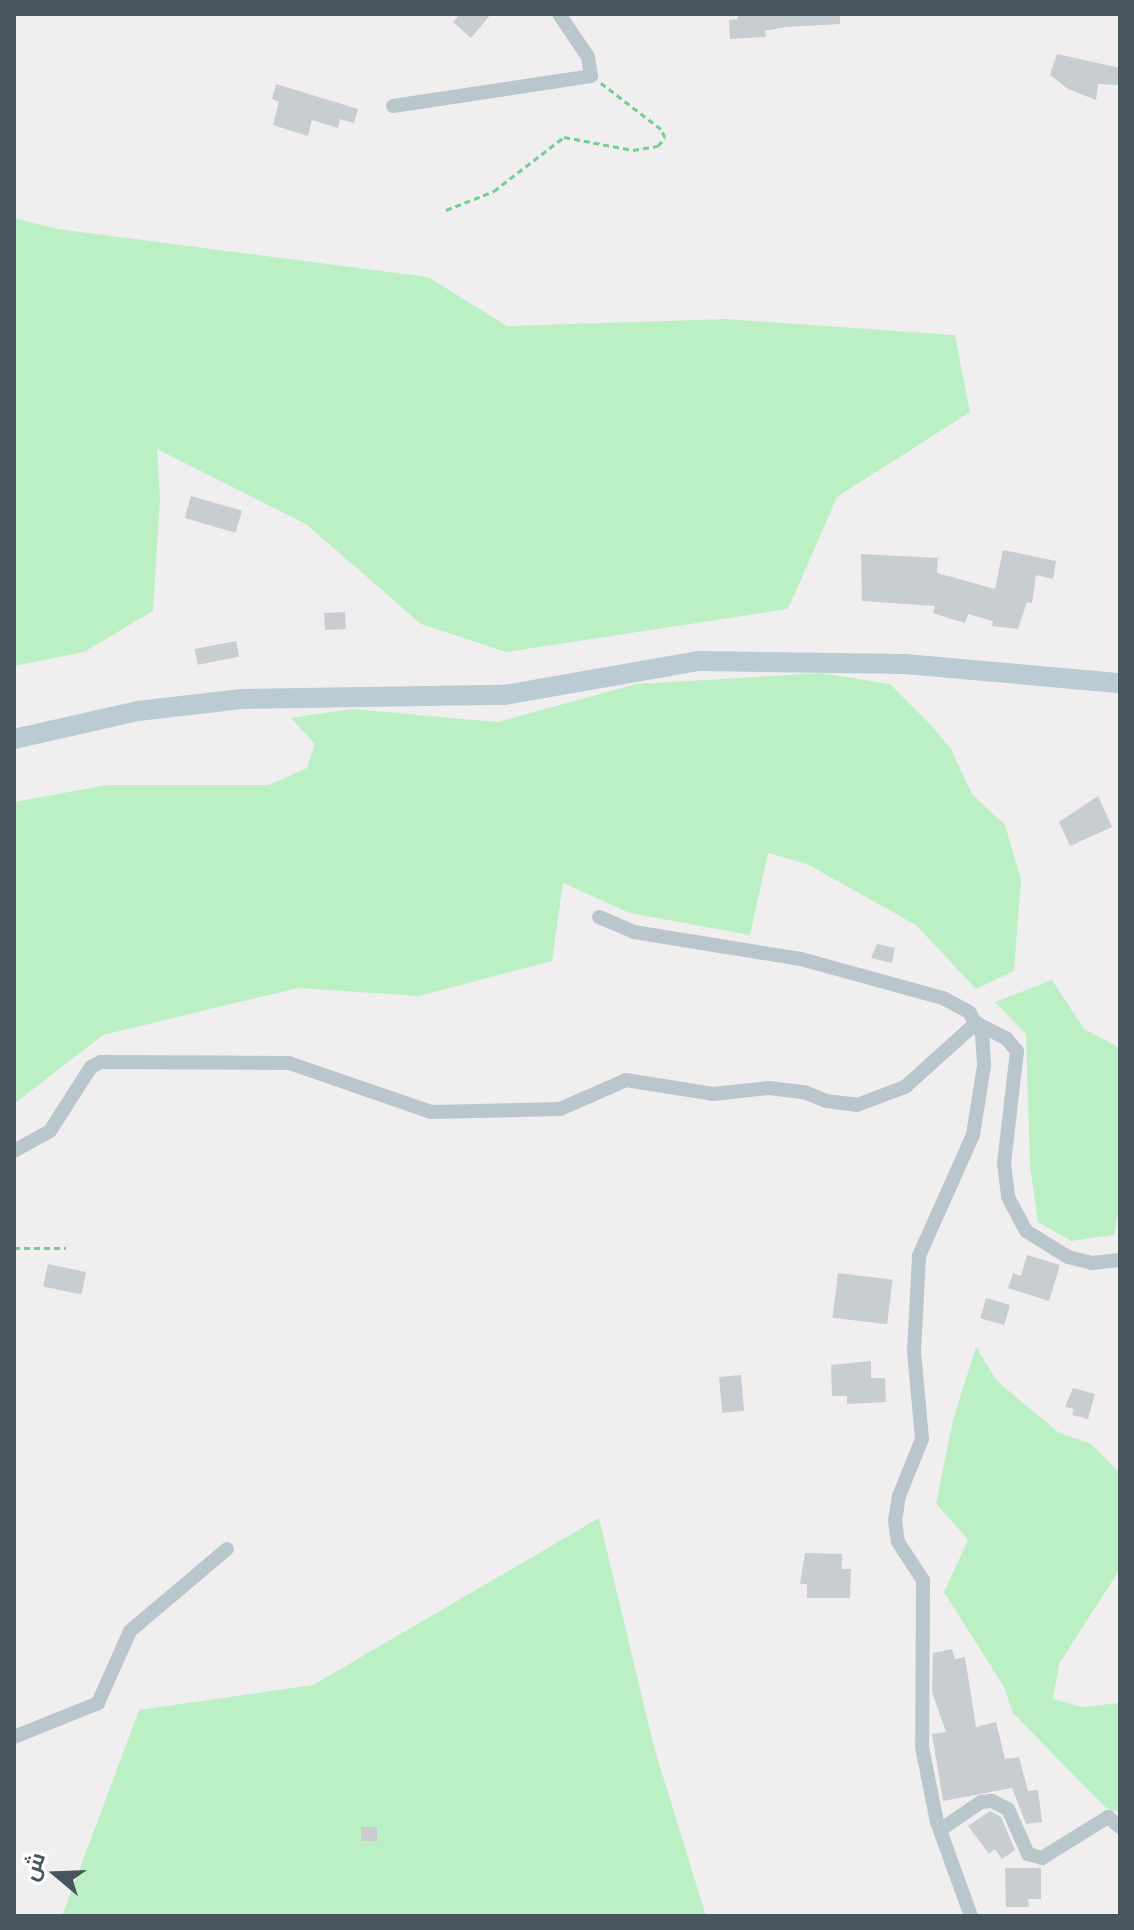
<!DOCTYPE html>
<html>
<head>
<meta charset="utf-8">
<style>
	body { margin:0 }
	#map { position:relative; width:1134px; height:1930px; overflow:hidden; background:#f1eeef; font-family:Lato,Cairo,sans-serif }
	div>[style] { position:absolute }
	[style*='--x'] { left:calc(var(--x)*1px); top:calc(var(--y)*1px); width:calc(var(--w)*1px); rotate:calc(var(--a)*1deg) }
	.green>* { inset:0; background:#bbf0c5 }
	.building>* { inset:0; background:#c8cdd1; transform-origin:0 0 }
	.path>* { height:3px; margin-top:-1.5px; transform-origin:0; background:repeating-linear-gradient(90deg,#72cf8f 0 6px,transparent 0 10px) }
	.street>* { height:14px; margin:-7px; padding:0 7px; transform-origin:7px; border-radius:7px; background:#b9c6cc }
	.secondary>* { height:20px; margin:-10px; padding:0 10px; transform-origin:10px; border-radius:10px; background:#bbcbd3 }
	span { translate:-50% -50%; white-space:nowrap; text-align:center; line-height:1.15; -webkit-text-stroke:7px #fff; paint-order:stroke }
	.frame { position:absolute; inset:0; border:16px solid #46565c; pointer-events:none }
	.north { position:absolute; left:16px; top:1834px; width:80px; height:80px; -webkit-text-stroke:6px #fff; paint-order:stroke; rotate:289deg; font-size:22px; font-weight:700; line-height:32px; text-align:center; color:#46565c }
	.north::after { content:''; display:block; margin:auto; width:28px; height:36px; background:#46565c; clip-path:polygon(50% 0,100% 100%,50% 72%,0 100%) }
</style>
</head>
<body>
<div id="map">
	<div class="green">
		<i style="clip-path:polygon(14px 218px,58px 229px,428px 277px,507px 326px,726px 319px,955px 335px,970px 412px,837px 497px,788px 609px,506px 652px,421px 624px,306px 524px,157px 449px,160px 498px,153px 611px,84px 652px,14px 666px)"></i>
		<i style="clip-path:polygon(821px 673px,890px 684px,930px 724px,951px 749px,972px 794px,1005px 825px,1021px 880px,1014px 971px,976px 989px,916px 925px,807px 864px,768px 853px,750px 935px,630px 913px,563px 883px,552px 961px,419px 996px,298px 988px,103px 1035px,14px 1104px,14px 802px,107px 785px,269px 785px,307px 768px,315px 744px,291px 718px,352px 709px,498px 722px,636px 684px)"></i>
		<i style="clip-path:polygon(1052px 980px,1084px 1029px,1120px 1048px,1120px 1201px,1114px 1235px,1071px 1241px,1038px 1222px,1030px 1166px,1026px 1034px,995px 1002px)"></i>
		<i style="clip-path:polygon(976px 1347px,997px 1381px,1058px 1432px,1091px 1444px,1120px 1473px,1120px 1569px,1059px 1664px,1053px 1699px,1082px 1707px,1120px 1703px,1120px 1813px,1106px 1808px,1013px 1713px,1004px 1687px,944px 1592px,968px 1540px,936px 1503px,953px 1420px)"></i>
		<i style="clip-path:polygon(599px 1518px,654px 1747px,706px 1916px,62px 1916px,139px 1710px,313px 1685px)"></i>
	</div>
	<div class="building">
		<i style="clip-path:polygon(460px 14px,491px 14px,471px 38px,453px 22px)"></i>
		<i style="clip-path:polygon(737px 14px,840px 14px,840px 24px,786px 27px,765px 31px,766px 37px,730px 39px,729px 20px,738px 19px)"></i>
		<i style="clip-path:polygon(1057px 54px,1120px 68px,1120px 85px,1098px 84px,1096px 100px,1068px 89px,1050px 75px)"></i>
		<i style="clip-path:polygon(276px 84px,358px 109px,354px 123px,340px 119px,338px 128px,312px 120px,308px 136px,273px 125px,279px 102px,272px 99px)"></i>
		<i style="left:191px;top:496px;width:53px;height:23px;rotate:16deg"></i>
		<i style="clip-path:polygon(1003px 550px,1056px 561px,1053px 579px,1036px 575px,1032px 603px,1027px 602px,1018px 629px,992px 626px,993px 621px,968px 614px,965px 623px,951px 619px,933px 613px,935px 606px,862px 601px,861px 554px,938px 558px,937px 573px,995px 589px)"></i>
		<i style="left:345px;top:612px;width:17px;height:21px;rotate:87deg"></i>
		<i style="left:236px;top:641px;width:16px;height:42px;rotate:79deg"></i>
		<i style="clip-path:polygon(1098px 796px,1112px 827px,1070px 846px,1059px 822px)"></i>
		<i style="clip-path:polygon(877px 944px,895px 948px,892px 963px,871px 958px)"></i>
		<i style="clip-path:polygon(1027px 1255px,1060px 1265px,1049px 1301px,1008px 1288px,1013px 1273px,1021px 1276px)"></i>
		<i style="left:48px;top:1264px;width:39px;height:23px;rotate:12deg"></i>
		<i style="left:838px;top:1273px;width:55px;height:45px;rotate:7deg"></i>
		<i style="left:986px;top:1298px;width:25px;height:21px;rotate:16deg"></i>
		<i style="clip-path:polygon(871px 1361px,871px 1378px,885px 1378px,886px 1402px,847px 1404px,847px 1396px,832px 1396px,831px 1365px)"></i>
		<i style="left:741px;top:1375px;width:36px;height:22px;rotate:85deg"></i>
		<i style="clip-path:polygon(1073px 1388px,1095px 1394px,1088px 1419px,1072px 1415px,1074px 1409px,1065px 1407px)"></i>
		<i style="clip-path:polygon(805px 1553px,842px 1554px,842px 1569px,851px 1569px,850px 1598px,807px 1598px,807px 1584px,800px 1584px)"></i>
		<i style="clip-path:polygon(952px 1649px,955px 1659px,965px 1657px,976px 1727px,996px 1722px,1005px 1759px,1019px 1757px,1028px 1791px,1038px 1790px,1042px 1822px,1026px 1824px,1012px 1788px,943px 1801px,932px 1734px,946px 1732px,932px 1692px,933px 1653px)"></i>
		<i style="clip-path:polygon(990px 1811px,1001px 1817px,1015px 1850px,1002px 1859px,995px 1849px,989px 1854px,968px 1826px)"></i>
		<i style="left:361px;top:1827px;width:16px;height:14px"></i>
		<i style="clip-path:polygon(1005px 1868px,1041px 1868px,1041px 1899px,1028px 1899px,1029px 1907px,1006px 1907px)"></i>
	</div>
	<div class="path">
		<i style="--x:446;--y:210;--w:52;--a:-21.6"></i>
		<i style="--x:494;--y:191;--w:88;--a:-37.6"></i>
		<i style="--x:564;--y:137;--w:70;--a:10.7"></i>
		<i style="--x:633;--y:150;--w:25;--a:-9"></i>
		<i style="--x:658;--y:146;--w:11;--a:-52"></i>
		<i style="--x:665;--y:137;--w:9;--a:-117"></i>
		<i style="--x:661;--y:129;--w:76;--a:-142.5"></i>
		<i style="--x:14;--y:1248;--w:52;--a:0"></i>
	</div>
	<div class="street">
		<i style="--x:393;--y:106;--w:200;--a:-8.6"></i>
		<i style="--x:591;--y:76;--w:19;--a:-99"></i>
		<i style="--x:588;--y:57;--w:52;--a:-124"></i>
		<i style="--x:599;--y:917;--w:38;--a:23"></i>
		<i style="--x:634;--y:932;--w:169;--a:9.2"></i>
		<i style="--x:801;--y:959;--w:147;--a:15.4"></i>
		<i style="--x:943;--y:998;--w:30;--a:28"></i>
		<i style="--x:969;--y:1012;--w:26;--a:59"></i>
		<i style="--x:982;--y:1034;--w:32;--a:86"></i>
		<i style="--x:984;--y:1066;--w:70;--a:99.1"></i>
		<i style="--x:973;--y:1135;--w:133;--a:114.1"></i>
		<i style="--x:919;--y:1256;--w:95;--a:93"></i>
		<i style="--x:914;--y:1351;--w:88;--a:84.8"></i>
		<i style="--x:922;--y:1439;--w:61;--a:112"></i>
		<i style="--x:899;--y:1496;--w:25;--a:99"></i>
		<i style="--x:895;--y:1521;--w:21;--a:82"></i>
		<i style="--x:898;--y:1542;--w:45;--a:56.7"></i>
		<i style="--x:923;--y:1580;--w:167;--a:90.3"></i>
		<i style="--x:922;--y:1747;--w:76;--a:78.7"></i>
		<i style="--x:937;--y:1822;--w:100;--a:70.1"></i>
		<i style="--x:14;--y:1151;--w:41;--a:-29.1"></i>
		<i style="--x:50;--y:1131;--w:76;--a:-57.4"></i>
		<i style="--x:91;--y:1067;--w:11;--a:-27"></i>
		<i style="--x:101;--y:1062;--w:188;--a:0.3"></i>
		<i style="--x:289;--y:1063;--w:150;--a:19"></i>
		<i style="--x:431;--y:1112;--w:129;--a:-1.3"></i>
		<i style="--x:560;--y:1109;--w:72;--a:-23.7"></i>
		<i style="--x:626;--y:1080;--w:88;--a:9.1"></i>
		<i style="--x:713;--y:1094;--w:56;--a:-6.1"></i>
		<i style="--x:769;--y:1088;--w:35;--a:7"></i>
		<i style="--x:804;--y:1092;--w:24;--a:22"></i>
		<i style="--x:826;--y:1101;--w:31;--a:7"></i>
		<i style="--x:857;--y:1105;--w:51;--a:-20.6"></i>
		<i style="--x:905;--y:1087;--w:96;--a:-42"></i>
		<i style="--x:976;--y:1023;--w:34;--a:27"></i>
		<i style="--x:1006;--y:1038;--w:17;--a:50"></i>
		<i style="--x:1017;--y:1051;--w:113;--a:96.6"></i>
		<i style="--x:1004;--y:1163;--w:34;--a:83"></i>
		<i style="--x:1008;--y:1197;--w:38;--a:62"></i>
		<i style="--x:1026;--y:1231;--w:49;--a:31.8"></i>
		<i style="--x:1068;--y:1257;--w:25;--a:14"></i>
		<i style="--x:1092;--y:1263;--w:28;--a:-6"></i>
		<i style="--x:14;--y:1737;--w:91;--a:-22"></i>
		<i style="--x:98;--y:1703;--w:79;--a:-66"></i>
		<i style="--x:130;--y:1631;--w:127;--a:-40.2"></i>
		<i style="--x:940;--y:1830;--w:50;--a:-34.3"></i>
		<i style="--x:981;--y:1802;--w:11;--a:-5"></i>
		<i style="--x:992;--y:1801;--w:18;--a:27"></i>
		<i style="--x:1008;--y:1809;--w:49;--a:66"></i>
		<i style="--x:1028;--y:1854;--w:15;--a:16"></i>
		<i style="--x:1042;--y:1858;--w:78;--a:-31.8"></i>
		<i style="--x:1108;--y:1817;--w:16;--a:40"></i>
	</div>
	<div class="secondary">
		<i style="--x:14;--y:739;--w:127;--a:-12.7"></i>
		<i style="--x:138;--y:711;--w:104;--a:-6.6"></i>
		<i style="--x:241;--y:699;--w:263;--a:-0.9"></i>
		<i style="--x:504;--y:695;--w:198;--a:-9.9"></i>
		<i style="--x:699;--y:661;--w:206;--a:0.8"></i>
		<i style="--x:905;--y:664;--w:216;--a:5.1"></i>
	</div>
	<div class="frame"></div>
	<div class="north">ش</div>
</div>
</body>
</html>
